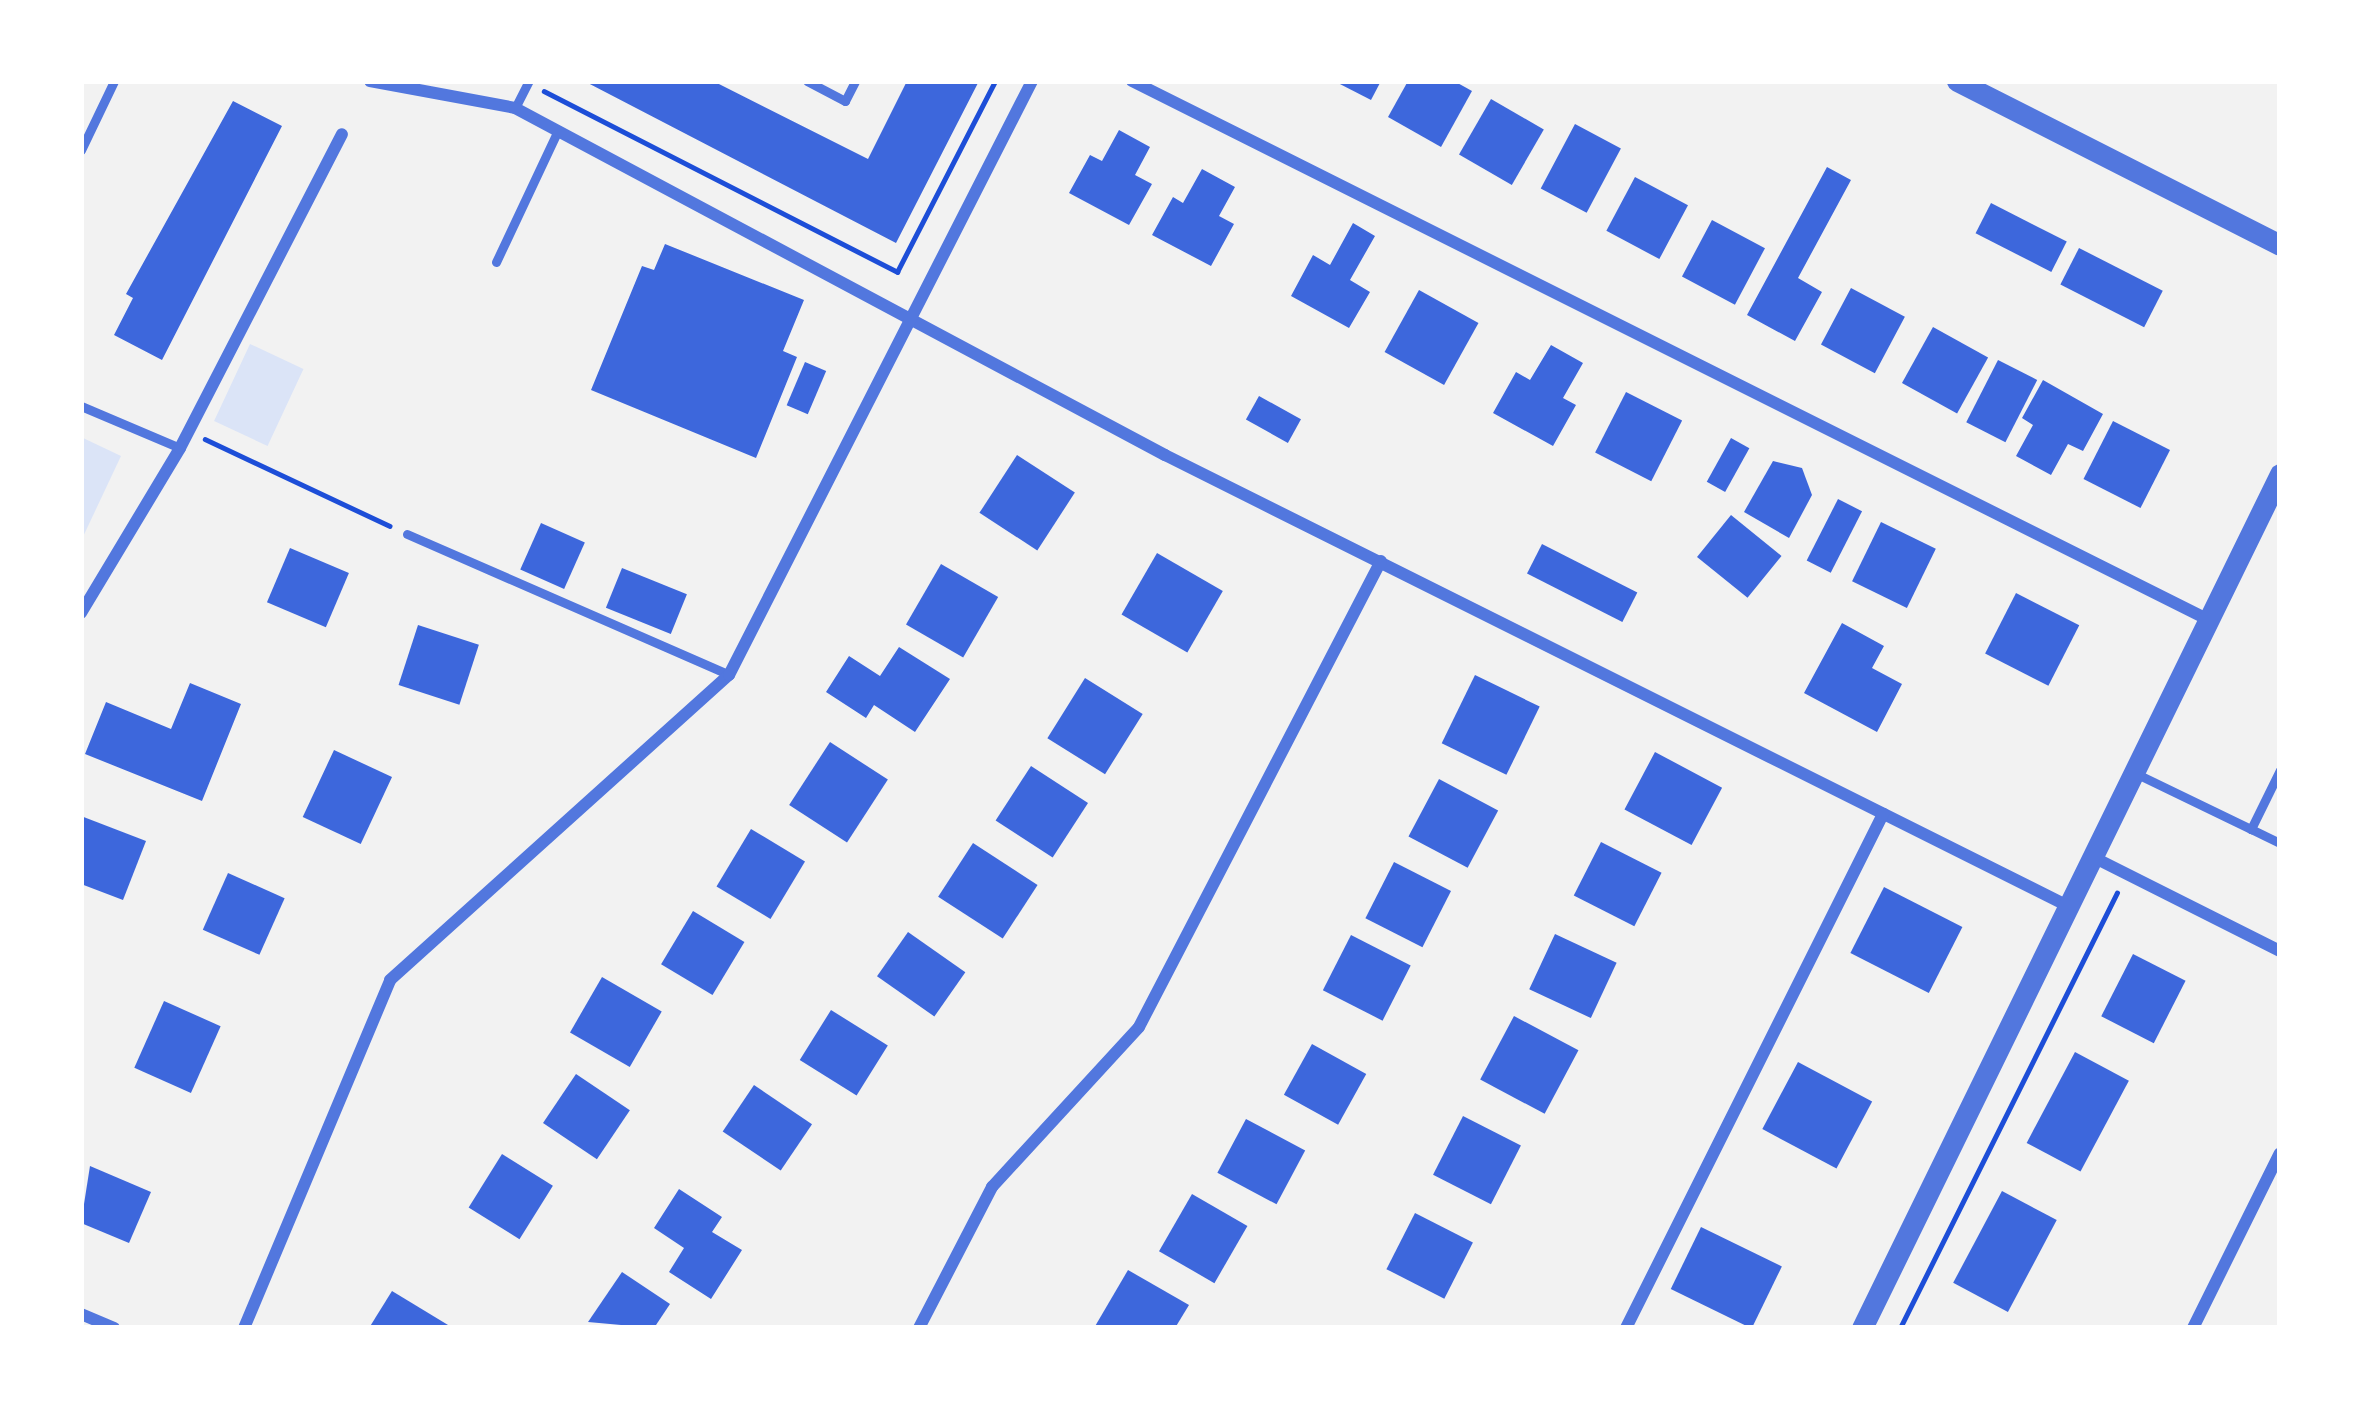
<!DOCTYPE html>
<html>
<head>
<meta charset="utf-8">
<style>
	body { margin:0 }
	#map { position:relative; width:2361px; height:1409px; overflow:hidden; background:#f2f2f2; font-family:"Alegreya Sans",sans-serif }
	div>[style] { position:absolute }
	[style*='--x'] { left:calc(var(--x)*1px); top:calc(var(--y)*1px); width:calc(var(--w)*1px); rotate:calc(var(--a)*1deg) }
	.green>* { inset:0; background:#dbe4f7; transform-origin:0 0 }
	.building>* { inset:0; background:#3d67dc; transform-origin:0 0 }
	.path>* { height:4.5px; margin:-2.25px; padding:0 2.25px; transform-origin:2.25px; border-radius:2.25px; background:#1d4ed8 }
	.service>* { height:9px; margin:-4.5px; padding:0 4.5px; transform-origin:4.5px; border-radius:4.5px; background:#5277de }
	.minor>* { height:12px; margin:-6px; padding:0 6px; transform-origin:6px; border-radius:6px; background:#5277de }
	.tertiary>* { height:21px; margin:-10.5px; padding:0 10.5px; transform-origin:10.5px; border-radius:10.5px; background:#5277de }
	span { translate:-50% -50%; white-space:nowrap; text-align:center; line-height:1.15; -webkit-text-stroke:9px #fff; paint-order:stroke }
	.frame { position:absolute; inset:0; border:84px solid #fff; pointer-events:none }
</style>
</head>
<body>
<div id="map">
	<div class="green">
		<i style="left:250px;top:344px;width:59px;height:85px;rotate:25deg"></i>
		<i style="clip-path:polygon(81px 437px,121px 456px,81px 541px)"></i>
	</div>
	<div class="building">
		<i style="clip-path:polygon(584px 81px,713px 81px,868px 159px,907px 81px,979px 81px,896px 243px)"></i>
		<i style="clip-path:polygon(1334px 81px,1381px 81px,1371px 100px)"></i>
		<i style="clip-path:polygon(1408px 81px,1454px 81px,1472px 91px,1441px 147px,1388px 117px)"></i>
		<i style="left:1491px;top:99px;width:61px;height:64px;rotate:30deg"></i>
		<i style="clip-path:polygon(233px 101px,282px 126px,162px 360px,114px 335px,133px 298px,126px 294px)"></i>
		<i style="left:1575px;top:124px;width:52px;height:73px;rotate:28deg"></i>
		<i style="clip-path:polygon(1119px 130px,1150px 147px,1135px 175px,1152px 184px,1129px 225px,1069px 193px,1090px 155px,1102px 161px)"></i>
		<i style="clip-path:polygon(1827px 167px,1851px 180px,1798px 278px,1822px 292px,1795px 341px,1747px 315px)"></i>
		<i style="clip-path:polygon(1202px 169px,1235px 187px,1219px 216px,1234px 224px,1211px 266px,1152px 235px,1173px 197px,1183px 203px)"></i>
		<i style="left:1635px;top:177px;width:60px;height:61px;rotate:28deg"></i>
		<i style="left:1991px;top:203px;width:85px;height:34px;rotate:27deg"></i>
		<i style="left:1712px;top:220px;width:60px;height:64px;rotate:28deg"></i>
		<i style="clip-path:polygon(1353px 223px,1375px 236px,1350px 280px,1370px 292px,1349px 328px,1291px 296px,1313px 255px,1330px 265px)"></i>
		<i style="clip-path:polygon(665px 244px,804px 300px,783px 351px,797px 357px,756px 458px,591px 390px,642px 266px,654px 270px)"></i>
		<i style="left:2079px;top:248px;width:94px;height:41px;rotate:27deg"></i>
		<i style="left:1851px;top:288px;width:61px;height:64px;rotate:28deg"></i>
		<i style="left:1419px;top:290px;width:68px;height:71px;rotate:29deg"></i>
		<i style="left:1933px;top:327px;width:63px;height:64px;rotate:29deg"></i>
		<i style="clip-path:polygon(1551px 345px,1583px 363px,1563px 398px,1576px 405px,1553px 446px,1493px 413px,1516px 372px,1530px 380px)"></i>
		<i style="left:1998px;top:360px;width:44px;height:70px;rotate:27deg"></i>
		<i style="left:805px;top:362px;width:23px;height:47px;rotate:23deg"></i>
		<i style="clip-path:polygon(2043px 380px,2103px 414px,2083px 451px,2068px 444px,2051px 475px,2016px 456px,2033px 425px,2022px 418px)"></i>
		<i style="left:1626px;top:392px;width:63px;height:68px;rotate:27deg"></i>
		<i style="left:1259px;top:396px;width:48px;height:27px;rotate:29deg"></i>
		<i style="left:2113px;top:421px;width:64px;height:65px;rotate:27deg"></i>
		<i style="left:1731px;top:438px;width:21px;height:50px;rotate:29deg"></i>
		<i style="left:1017px;top:455px;width:69px;height:69px;rotate:33deg"></i>
		<i style="clip-path:polygon(1773px 461px,1802px 468px,1812px 495px,1789px 538px,1744px 512px)"></i>
		<i style="left:1838px;top:499px;width:27px;height:69px;rotate:27deg"></i>
		<i style="left:1731px;top:515px;width:65px;height:54px;rotate:39deg"></i>
		<i style="left:1881px;top:522px;width:61px;height:66px;rotate:26deg"></i>
		<i style="left:541px;top:523px;width:48px;height:51px;rotate:24deg"></i>
		<i style="left:1542px;top:544px;width:107px;height:33px;rotate:27deg"></i>
		<i style="left:290px;top:548px;width:64px;height:59px;rotate:23deg"></i>
		<i style="left:1157px;top:553px;width:76px;height:71px;rotate:30deg"></i>
		<i style="left:941px;top:564px;width:66px;height:70px;rotate:30deg"></i>
		<i style="left:622px;top:568px;width:70px;height:43px;rotate:22deg"></i>
		<i style="left:2016px;top:593px;width:71px;height:68px;rotate:27deg"></i>
		<i style="clip-path:polygon(1842px 623px,1884px 646px,1872px 668px,1902px 684px,1877px 732px,1804px 693px)"></i>
		<i style="left:418px;top:625px;width:64px;height:63px;rotate:18deg"></i>
		<i style="clip-path:polygon(899px 647px,950px 679px,915px 732px,874px 705px,866px 718px,826px 692px,849px 656px,880px 676px)"></i>
		<i style="left:1475px;top:675px;width:72px;height:76px;rotate:26deg"></i>
		<i style="left:1085px;top:678px;width:68px;height:71px;rotate:32deg"></i>
		<i style="clip-path:polygon(190px 683px,241px 704px,202px 801px,85px 754px,106px 702px,171px 729px)"></i>
		<i style="left:830px;top:742px;width:69px;height:75px;rotate:33deg"></i>
		<i style="left:334px;top:750px;width:64px;height:74px;rotate:25deg"></i>
		<i style="left:1655px;top:752px;width:76px;height:65px;rotate:28deg"></i>
		<i style="left:1031px;top:766px;width:68px;height:65px;rotate:33deg"></i>
		<i style="left:1439px;top:779px;width:67px;height:65px;rotate:28deg"></i>
		<i style="clip-path:polygon(81px 816px,146px 841px,123px 900px,81px 884px)"></i>
		<i style="left:751px;top:829px;width:63px;height:67px;rotate:31deg"></i>
		<i style="left:1601px;top:842px;width:68px;height:60px;rotate:27deg"></i>
		<i style="left:973px;top:843px;width:77px;height:64px;rotate:33deg"></i>
		<i style="left:1394px;top:862px;width:64px;height:63px;rotate:27deg"></i>
		<i style="left:228px;top:873px;width:62px;height:62px;rotate:24deg"></i>
		<i style="left:1884px;top:887px;width:88px;height:74px;rotate:27deg"></i>
		<i style="left:693px;top:911px;width:60px;height:62px;rotate:31deg"></i>
		<i style="left:908px;top:932px;width:70px;height:54px;rotate:35deg"></i>
		<i style="left:1555px;top:934px;width:68px;height:61px;rotate:25deg"></i>
		<i style="left:1351px;top:935px;width:67px;height:62px;rotate:27deg"></i>
		<i style="left:2133px;top:954px;width:59px;height:70px;rotate:27deg"></i>
		<i style="left:602px;top:977px;width:69px;height:64px;rotate:30deg"></i>
		<i style="left:164px;top:1001px;width:62px;height:73px;rotate:24deg"></i>
		<i style="left:831px;top:1010px;width:67px;height:59px;rotate:32deg"></i>
		<i style="left:1514px;top:1016px;width:73px;height:72px;rotate:28deg"></i>
		<i style="left:1312px;top:1044px;width:62px;height:58px;rotate:29deg"></i>
		<i style="left:2075px;top:1052px;width:61px;height:103px;rotate:28deg"></i>
		<i style="left:1798px;top:1062px;width:84px;height:76px;rotate:28deg"></i>
		<i style="left:576px;top:1074px;width:65px;height:59px;rotate:34deg"></i>
		<i style="left:754px;top:1085px;width:70px;height:56px;rotate:34deg"></i>
		<i style="left:1463px;top:1116px;width:65px;height:66px;rotate:27deg"></i>
		<i style="left:1246px;top:1119px;width:67px;height:61px;rotate:28deg"></i>
		<i style="left:502px;top:1154px;width:60px;height:63px;rotate:32deg"></i>
		<i style="clip-path:polygon(90px 1166px,151px 1192px,129px 1243px,81px 1223px)"></i>
		<i style="clip-path:polygon(679px 1189px,722px 1217px,712px 1232px,742px 1250px,711px 1299px,669px 1272px,684px 1248px,654px 1228px)"></i>
		<i style="left:2002px;top:1191px;width:62px;height:104px;rotate:28deg"></i>
		<i style="left:1192px;top:1194px;width:64px;height:66px;rotate:30deg"></i>
		<i style="left:1415px;top:1213px;width:65px;height:63px;rotate:27deg"></i>
		<i style="left:1701px;top:1227px;width:90px;height:69px;rotate:26deg"></i>
		<i style="clip-path:polygon(1128px 1270px,1189px 1305px,1175px 1328px,1094px 1328px)"></i>
		<i style="clip-path:polygon(622px 1272px,670px 1304px,654px 1328px,588px 1322px)"></i>
		<i style="clip-path:polygon(392px 1291px,453px 1328px,369px 1328px)"></i>
	</div>
	<div class="path">
		<i style="--x:544;--y:91;--w:397;--a:27.1"></i>
		<i style="--x:897;--y:272;--w:215;--a:-62.8"></i>
		<i style="--x:205;--y:439;--w:204;--a:25.2"></i>
		<i style="--x:1900;--y:1328;--w:486;--a:-63.5"></i>
	</div>
	<div class="service">
		<i style="--x:807;--y:81;--w:43;--a:27.8"></i>
		<i style="--x:845;--y:101;--w:22;--a:-63"></i>
		<i style="--x:515;--y:108;--w:30;--a:-63"></i>
		<i style="--x:81;--y:150;--w:76;--a:-64.4"></i>
		<i style="--x:496;--y:262;--w:146;--a:-64.8"></i>
		<i style="--x:81;--y:406;--w:108;--a:23"></i>
		<i style="--x:407;--y:534;--w:352;--a:23.6"></i>
		<i style="--x:2280;--y:770;--w:66;--a:116.2"></i>
		<i style="--x:2251;--y:829;--w:32;--a:26"></i>
		<i style="--x:2137;--y:774;--w:127;--a:25.8"></i>
	</div>
	<div class="minor">
		<i style="--x:370;--y:81;--w:147;--a:10.5"></i>
		<i style="--x:515;--y:108;--w:737;--a:28.1"></i>
		<i style="--x:1165;--y:455;--w:1009;--a:26.54"></i>
		<i style="--x:1132;--y:81;--w:1204;--a:26.59"></i>
		<i style="--x:81;--y:613;--w:192;--a:-59"></i>
		<i style="--x:180;--y:448;--w:353;--a:-62.7"></i>
		<i style="--x:2093;--y:857;--w:209;--a:26.7"></i>
		<i style="--x:81;--y:1314;--w:36;--a:23"></i>
		<i style="--x:244;--y:1328;--w:377;--a:-67.2"></i>
		<i style="--x:390;--y:980;--w:456;--a:-42"></i>
		<i style="--x:729;--y:675;--w:667;--a:-62.97"></i>
		<i style="--x:919;--y:1328;--w:159;--a:-62.6"></i>
		<i style="--x:992;--y:1187;--w:217;--a:-47.4"></i>
		<i style="--x:1139;--y:1027;--w:525;--a:-62.56"></i>
		<i style="--x:1626;--y:1328;--w:575;--a:-63.43"></i>
		<i style="--x:2193;--y:1328;--w:195;--a:-63.6"></i>
	</div>
	<div class="tertiary">
		<i style="--x:1957;--y:81;--w:362;--a:26.9"></i>
		<i style="--x:1862;--y:1328;--w:951;--a:-63.92"></i>
	</div>
	<div class="frame"></div>
</div>
</body>
</html>
